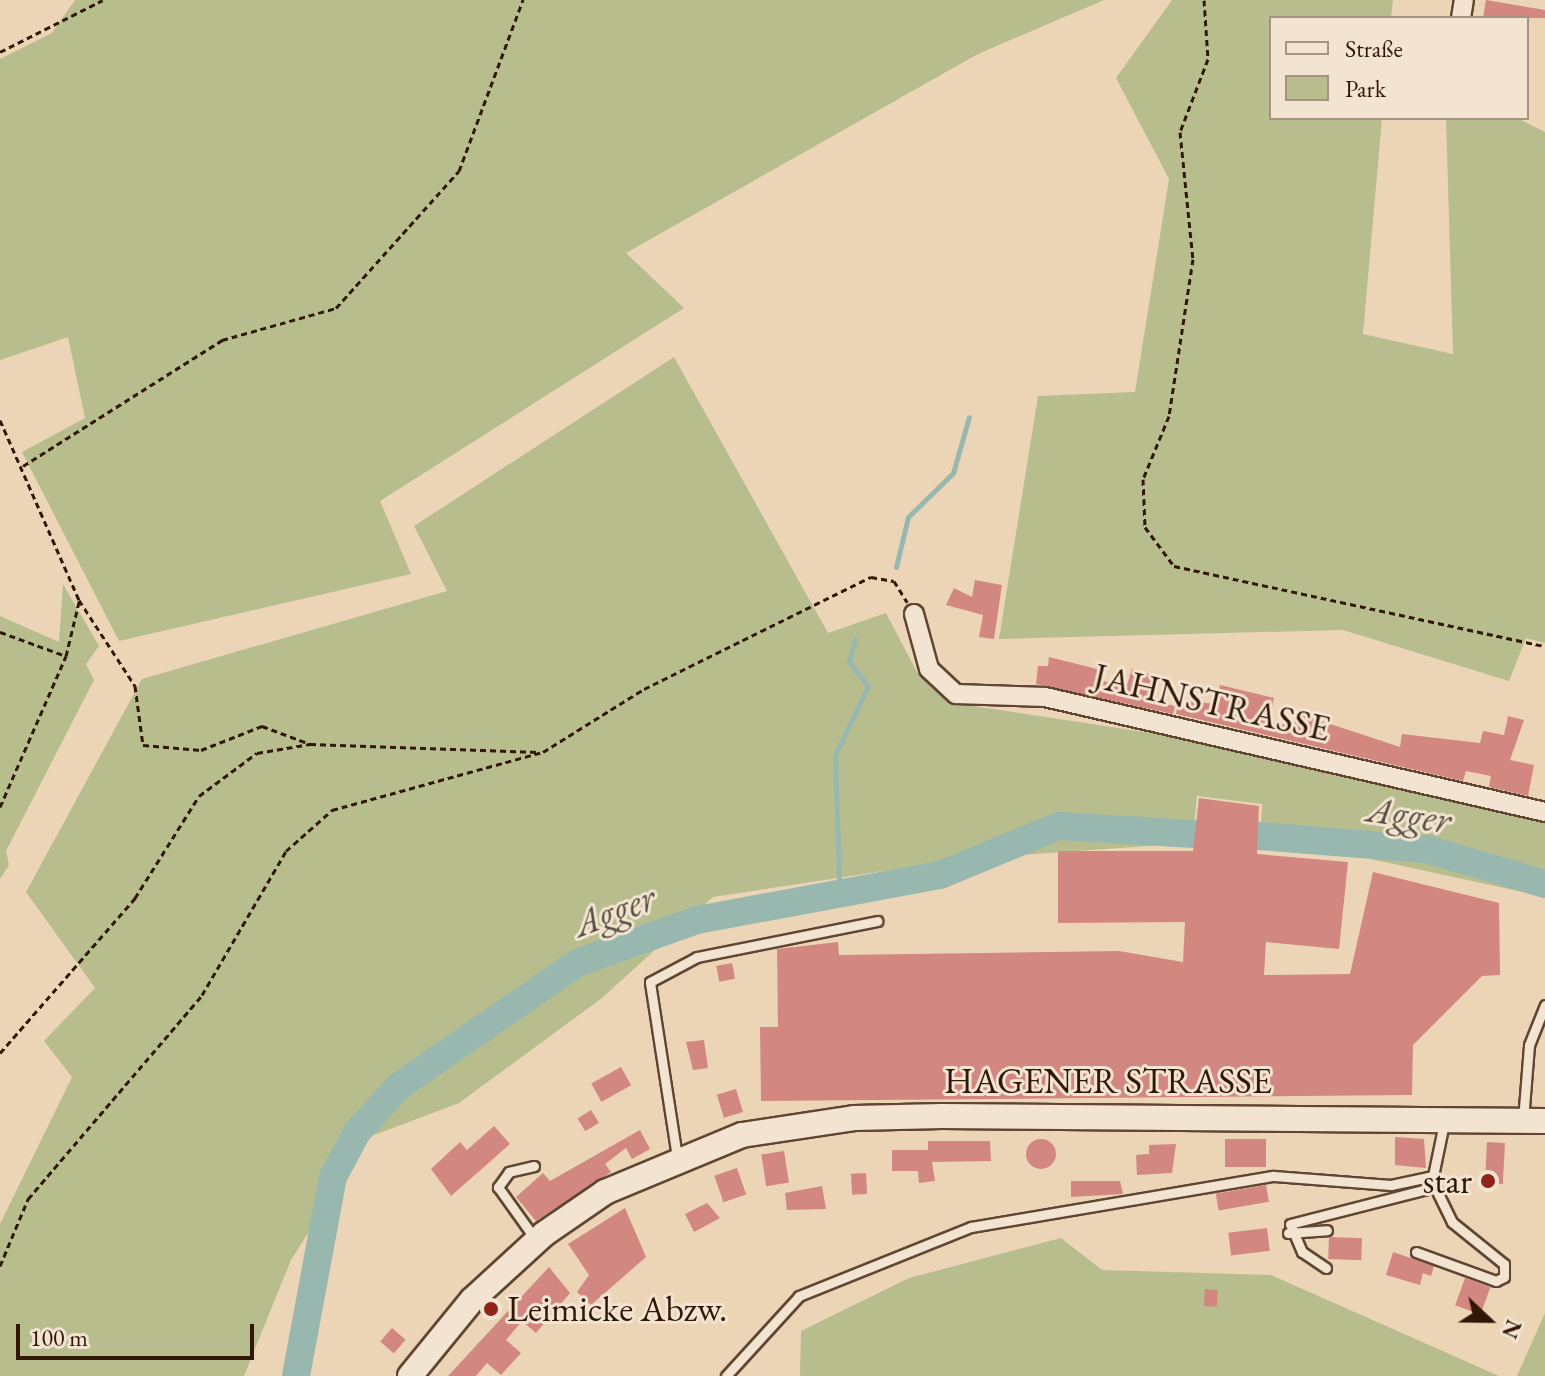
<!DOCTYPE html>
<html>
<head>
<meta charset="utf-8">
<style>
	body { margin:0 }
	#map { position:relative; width:1545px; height:1376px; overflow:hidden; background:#ebd5b6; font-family:"EB Garamond",serif }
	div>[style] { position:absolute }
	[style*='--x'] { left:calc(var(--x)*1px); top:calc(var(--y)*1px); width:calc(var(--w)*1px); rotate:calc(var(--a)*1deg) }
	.green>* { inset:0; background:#b8bd8d }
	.stream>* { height:5px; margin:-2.5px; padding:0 2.5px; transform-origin:2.5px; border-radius:2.5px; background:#98b8af }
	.river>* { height:28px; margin:-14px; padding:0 14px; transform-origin:14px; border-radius:14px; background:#98b8af }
	.building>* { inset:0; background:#d28880; transform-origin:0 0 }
	.round { border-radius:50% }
	.path>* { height:3px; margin-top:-1.5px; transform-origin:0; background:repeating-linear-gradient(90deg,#311706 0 6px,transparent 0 10px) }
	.roads { filter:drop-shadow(2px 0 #604632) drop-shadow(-2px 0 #604632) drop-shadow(0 2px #604632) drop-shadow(0 -2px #604632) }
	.lane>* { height:9px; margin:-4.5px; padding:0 4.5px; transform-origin:4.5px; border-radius:4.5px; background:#f2e4d0 }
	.street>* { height:18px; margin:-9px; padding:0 9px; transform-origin:9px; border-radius:9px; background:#f2e4d0 }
	.secondary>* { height:24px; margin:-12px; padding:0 12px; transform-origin:12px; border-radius:12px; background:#f2e4d0 }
	.dots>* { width:22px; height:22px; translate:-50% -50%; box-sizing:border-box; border:4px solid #f2e4d0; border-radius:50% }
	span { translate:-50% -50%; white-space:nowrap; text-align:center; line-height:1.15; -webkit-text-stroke:6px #f2e4d0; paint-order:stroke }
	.street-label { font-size:36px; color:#311706 }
	.poi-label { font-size:36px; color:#311706 }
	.right { translate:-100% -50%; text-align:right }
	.left { translate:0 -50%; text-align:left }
	.water-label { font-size:38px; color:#554f41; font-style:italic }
	.legend { position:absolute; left:1269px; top:16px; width:260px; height:104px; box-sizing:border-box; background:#f2e4d0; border:2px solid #a5927f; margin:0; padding:10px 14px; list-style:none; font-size:24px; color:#311706 }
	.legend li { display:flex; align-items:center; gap:16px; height:40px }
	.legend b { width:40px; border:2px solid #a5927f }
	.north { position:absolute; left:1449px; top:1280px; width:80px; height:80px; -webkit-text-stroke:6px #f2e4d0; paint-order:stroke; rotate:112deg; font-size:22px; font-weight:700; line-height:32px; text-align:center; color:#311706 }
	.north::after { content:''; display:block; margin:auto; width:28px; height:36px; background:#311706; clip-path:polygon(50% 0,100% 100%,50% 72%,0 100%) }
	.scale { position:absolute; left:16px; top:1324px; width:238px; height:36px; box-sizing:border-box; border:4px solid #311706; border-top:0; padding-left:10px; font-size:24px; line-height:28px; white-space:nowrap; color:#311706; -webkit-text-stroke:6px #f2e4d0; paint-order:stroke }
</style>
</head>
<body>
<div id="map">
	<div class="green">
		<i style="clip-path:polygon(75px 0,1104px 0,978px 54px,626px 253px,684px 308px,380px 501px,411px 574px,119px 641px,22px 452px,85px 418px,68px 337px,0 360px,0 59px,52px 33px)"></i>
		<i style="clip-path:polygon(1172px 0,1393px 0,1391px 18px,1271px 18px,1271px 118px,1382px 118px,1363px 334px,1453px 354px,1446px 118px,1517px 118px,1545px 132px,1545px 643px,1526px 638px,1509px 681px,1343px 630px,999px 639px,1038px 396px,1135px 392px,1169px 179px,1116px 78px)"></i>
		<i style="clip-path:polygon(674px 357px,828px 633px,886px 613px,918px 674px,948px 702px,1197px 740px,1545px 816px,1545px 897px,1366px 858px,1260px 846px,1262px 804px,1197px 796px,1192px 843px,963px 859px,713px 897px,602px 998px,459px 1103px,369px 1137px,291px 1260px,244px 1376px,0 1376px,0 1224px,72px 1077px,44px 1041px,95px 988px,26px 892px,142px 679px,447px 591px,414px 526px)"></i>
		<i style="clip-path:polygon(63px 584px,99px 646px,86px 664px,94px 680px,6px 851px,9px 865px,0 879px,0 616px,59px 642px)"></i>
		<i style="clip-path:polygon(1061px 1238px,1102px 1270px,1271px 1275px,1499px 1376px,800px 1376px,801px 1331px,909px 1278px)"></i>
		<i style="clip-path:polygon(1545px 1313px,1545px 1376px,1517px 1376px)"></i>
	</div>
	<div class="stream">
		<i style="--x:896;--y:567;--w:51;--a:-76.5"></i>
		<i style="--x:908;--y:517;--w:63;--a:-44.4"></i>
		<i style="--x:953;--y:473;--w:58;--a:-74.1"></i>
		<i style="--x:824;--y:896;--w:21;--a:-43"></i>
		<i style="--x:839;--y:882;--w:127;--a:-91.8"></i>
		<i style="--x:835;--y:755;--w:76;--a:-64.4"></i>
		<i style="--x:868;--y:686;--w:31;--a:-128"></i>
		<i style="--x:849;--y:662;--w:23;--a:-75"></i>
	</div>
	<div class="river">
		<i style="--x:1259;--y:836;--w:168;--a:4.5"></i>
		<i style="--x:1426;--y:849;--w:124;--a:16.4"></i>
		<i style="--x:296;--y:1376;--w:202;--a:-79.5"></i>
		<i style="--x:333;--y:1177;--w:51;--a:-61.9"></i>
		<i style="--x:357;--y:1132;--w:62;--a:-47.6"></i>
		<i style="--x:399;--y:1086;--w:216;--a:-34.6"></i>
		<i style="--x:577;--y:963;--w:127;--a:-19.7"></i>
		<i style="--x:697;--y:920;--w:247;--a:-10.5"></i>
		<i style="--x:940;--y:875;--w:129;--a:-22.4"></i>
		<i style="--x:1059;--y:826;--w:135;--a:3.4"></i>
	</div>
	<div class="building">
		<i style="clip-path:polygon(1486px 0,1545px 10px,1545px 18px,1483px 18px)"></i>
		<i style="clip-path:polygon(975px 580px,1002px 585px,994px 639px,979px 637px,983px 615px,946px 605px,954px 588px,972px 597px)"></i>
		<i style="clip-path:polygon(1049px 657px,1097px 669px,1097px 679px,1126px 688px,1132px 669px,1157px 676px,1150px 700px,1175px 706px,1173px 714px,1036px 684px,1038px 666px,1048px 666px)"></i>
		<i style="clip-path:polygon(1220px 685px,1274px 698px,1269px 721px,1294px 727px,1297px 713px,1400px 747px,1402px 734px,1480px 743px,1483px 731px,1504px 735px,1508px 716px,1524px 720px,1510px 760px,1534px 765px,1528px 796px,1489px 787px,1491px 776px,1466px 771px,1463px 781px,1176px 714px,1179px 700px,1216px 704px)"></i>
		<i style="clip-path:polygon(1199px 798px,1259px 806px,1257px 854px,1348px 862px,1339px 949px,1266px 942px,1264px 975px,1350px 974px,1373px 872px,1499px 903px,1500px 975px,1482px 976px,1413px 1045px,1412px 1095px,761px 1101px,760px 1027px,778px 1027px,777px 949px,838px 942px,839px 955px,1119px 951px,1183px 962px,1185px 922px,1058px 923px,1058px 851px,1193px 851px)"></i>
		<i style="left:732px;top:963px;width:16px;height:16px;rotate:79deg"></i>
		<i style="clip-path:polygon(704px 1040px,708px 1068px,693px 1070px,686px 1042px)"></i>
		<i style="left:621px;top:1067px;width:21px;height:34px;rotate:61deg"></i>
		<i style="left:736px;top:1089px;width:24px;height:20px;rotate:73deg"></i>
		<i style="left:591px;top:1110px;width:15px;height:16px;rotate:58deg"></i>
		<i style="clip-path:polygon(494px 1126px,510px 1144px,451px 1196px,431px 1169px,460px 1142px,467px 1150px)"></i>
		<i style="clip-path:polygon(640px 1130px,650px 1149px,632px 1159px,626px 1148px,605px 1164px,611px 1172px,536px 1221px,516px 1197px,543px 1173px,550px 1181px)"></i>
		<i style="clip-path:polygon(1395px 1137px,1424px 1139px,1426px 1168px,1395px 1165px)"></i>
		<i class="round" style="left:1026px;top:1139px;width:30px;height:30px"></i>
		<i style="left:1266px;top:1139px;width:28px;height:41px;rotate:90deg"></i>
		<i style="clip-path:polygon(928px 1141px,990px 1141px,991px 1161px,932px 1162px,935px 1181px,919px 1183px,918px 1171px,892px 1171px,892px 1150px,928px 1150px)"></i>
		<i style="left:1487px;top:1142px;width:18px;height:41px;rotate:3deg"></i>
		<i style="clip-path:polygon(1176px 1144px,1172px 1173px,1137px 1175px,1136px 1155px,1149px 1154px,1149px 1145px)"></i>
		<i style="left:784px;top:1151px;width:32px;height:23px;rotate:81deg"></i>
		<i style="left:737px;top:1168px;width:28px;height:24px;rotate:71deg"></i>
		<i style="left:866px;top:1173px;width:21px;height:15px;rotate:87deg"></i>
		<i style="clip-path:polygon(1071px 1181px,1120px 1181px,1123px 1194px,1071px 1197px)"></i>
		<i style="left:1266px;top:1185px;width:17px;height:51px;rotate:80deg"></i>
		<i style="clip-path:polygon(822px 1186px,826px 1209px,787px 1210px,785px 1193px)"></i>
		<i style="clip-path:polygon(707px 1203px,720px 1218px,694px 1232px,685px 1214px)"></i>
		<i style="clip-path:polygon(625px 1208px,646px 1257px,591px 1305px,577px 1292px,589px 1275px,568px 1244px)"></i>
		<i style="left:1267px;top:1228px;width:23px;height:39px;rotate:83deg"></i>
		<i style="left:1329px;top:1237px;width:33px;height:22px;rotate:2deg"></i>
		<i style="clip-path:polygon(1393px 1252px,1434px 1266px,1431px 1276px,1423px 1273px,1420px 1285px,1386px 1275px)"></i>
		<i style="clip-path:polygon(549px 1267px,570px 1293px,536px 1333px,522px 1321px,506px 1340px,521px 1353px,501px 1375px,487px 1363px,476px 1376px,448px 1376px)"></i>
		<i style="left:1465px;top:1278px;width:27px;height:29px;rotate:20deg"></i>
		<i style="left:1205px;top:1289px;width:13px;height:17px;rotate:4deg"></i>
		<i style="left:392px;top:1328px;width:18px;height:18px;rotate:41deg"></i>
	</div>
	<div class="path">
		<i style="--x:1204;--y:0;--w:59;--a:86.1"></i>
		<i style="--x:1208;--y:59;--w:78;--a:111"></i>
		<i style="--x:1180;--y:132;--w:128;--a:84.2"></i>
		<i style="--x:1193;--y:259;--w:159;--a:98.7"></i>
		<i style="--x:1169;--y:416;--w:68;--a:112.4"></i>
		<i style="--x:1143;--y:479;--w:48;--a:87.6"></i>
		<i style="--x:1145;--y:527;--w:49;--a:53.4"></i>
		<i style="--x:1174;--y:566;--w:380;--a:12.2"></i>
		<i style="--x:0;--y:52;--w:115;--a:-26.8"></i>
		<i style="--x:0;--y:420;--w:197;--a:66.3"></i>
		<i style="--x:79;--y:600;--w:103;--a:56.9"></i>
		<i style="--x:135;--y:686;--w:60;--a:82.3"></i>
		<i style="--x:143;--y:745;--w:58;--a:4.9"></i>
		<i style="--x:201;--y:750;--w:66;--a:-21.5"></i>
		<i style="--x:262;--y:726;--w:51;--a:20.6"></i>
		<i style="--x:23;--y:466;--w:236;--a:-32.3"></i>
		<i style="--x:222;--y:340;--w:118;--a:-15.7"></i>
		<i style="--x:336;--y:308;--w:184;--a:-48.1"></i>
		<i style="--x:459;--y:171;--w:183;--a:-69.5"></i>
		<i style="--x:0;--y:632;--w:70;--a:20"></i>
		<i style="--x:0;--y:807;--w:165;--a:-66.4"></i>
		<i style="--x:66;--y:656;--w:56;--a:-76.5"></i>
		<i style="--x:0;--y:1053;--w:206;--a:-48.9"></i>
		<i style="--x:135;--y:898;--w:120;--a:-57.9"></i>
		<i style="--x:199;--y:796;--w:72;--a:-36.6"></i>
		<i style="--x:257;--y:753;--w:54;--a:-9.6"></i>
		<i style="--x:310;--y:744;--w:230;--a:2"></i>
		<i style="--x:0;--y:1266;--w:73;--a:-67.3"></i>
		<i style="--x:28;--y:1199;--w:268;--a:-49.5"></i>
		<i style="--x:202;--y:995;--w:167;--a:-59.7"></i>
		<i style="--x:286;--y:851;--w:62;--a:-41.7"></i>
		<i style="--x:332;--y:810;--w:219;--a:-15.4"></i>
		<i style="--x:543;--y:752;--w:119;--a:-32"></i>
		<i style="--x:644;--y:689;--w:253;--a:-26.3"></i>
		<i style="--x:871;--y:577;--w:23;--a:10"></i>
		<i style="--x:894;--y:581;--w:25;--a:58"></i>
	</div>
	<div class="roads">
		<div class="lane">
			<i style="--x:1523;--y:1120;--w:75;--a:-85.4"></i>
			<i style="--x:1529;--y:1045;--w:43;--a:-68.2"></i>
			<i style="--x:677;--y:1157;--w:177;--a:-98.8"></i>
			<i style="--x:650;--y:982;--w:53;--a:-28"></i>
			<i style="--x:697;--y:957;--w:184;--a:-11.3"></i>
			<i style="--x:534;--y:1166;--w:26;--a:167"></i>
			<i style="--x:509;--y:1172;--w:19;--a:126"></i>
			<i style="--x:498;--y:1187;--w:65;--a:54.4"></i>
			<i style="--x:1288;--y:1233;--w:39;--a:-4"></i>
			<i style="--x:1416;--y:1252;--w:85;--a:19.9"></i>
			<i style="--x:1496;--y:1281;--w:9;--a:-27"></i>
			<i style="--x:1504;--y:1277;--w:13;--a:-90"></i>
			<i style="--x:1504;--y:1264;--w:67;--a:-141.1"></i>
			<i style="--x:1452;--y:1222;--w:39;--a:-116"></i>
			<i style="--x:1326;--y:1268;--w:29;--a:-146"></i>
			<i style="--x:1302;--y:1252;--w:30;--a:-113"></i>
			<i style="--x:1290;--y:1224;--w:150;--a:-14.3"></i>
			<i style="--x:1435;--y:1187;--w:11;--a:-100"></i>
			<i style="--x:726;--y:1376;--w:108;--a:-47.6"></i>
			<i style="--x:799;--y:1296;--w:185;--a:-21.9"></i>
			<i style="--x:971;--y:1227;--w:307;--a:-9.6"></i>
			<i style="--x:1274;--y:1176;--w:117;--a:4.4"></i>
			<i style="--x:1391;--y:1185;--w:43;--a:-12.1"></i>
			<i style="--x:1433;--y:1176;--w:54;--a:-78.3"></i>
		</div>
		<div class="street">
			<i style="--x:1461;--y:18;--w:18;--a:-81"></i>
			<i style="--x:914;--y:614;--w:57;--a:74.7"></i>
			<i style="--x:929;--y:669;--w:37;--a:43"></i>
			<i style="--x:956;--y:694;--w:89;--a:1.9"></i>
			<i style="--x:1045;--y:697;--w:513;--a:12.95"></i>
		</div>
		<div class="secondary">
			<i style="--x:410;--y:1376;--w:98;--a:-50.8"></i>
			<i style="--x:472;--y:1300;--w:98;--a:-42.5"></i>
			<i style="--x:544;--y:1234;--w:74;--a:-34.5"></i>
			<i style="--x:605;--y:1192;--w:148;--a:-22.6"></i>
			<i style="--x:742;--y:1135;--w:113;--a:-8.6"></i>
			<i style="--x:854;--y:1118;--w:88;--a:-1.3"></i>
			<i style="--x:942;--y:1116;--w:603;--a:0.48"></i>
		</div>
	</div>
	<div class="dots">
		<i style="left:1488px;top:1181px;background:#8f2418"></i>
		<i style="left:491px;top:1309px;background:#8f2418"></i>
	</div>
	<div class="street-label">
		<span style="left:1212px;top:702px;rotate:13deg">JAHNSTRASSE</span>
		<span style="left:1108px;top:1081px">HAGENER STRASSE</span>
	</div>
	<div class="poi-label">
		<span class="right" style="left:1472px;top:1181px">star</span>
		<span class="left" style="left:507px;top:1309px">Leimicke Abzw.</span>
	</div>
	<div class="water-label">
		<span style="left:1409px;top:814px;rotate:8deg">Agger</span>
		<span style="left:614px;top:910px;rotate:-21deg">Agger</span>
	</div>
	<ul class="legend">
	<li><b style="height:10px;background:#f2e4d0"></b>Straße</li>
	<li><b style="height:22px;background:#b8bd8d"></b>Park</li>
	</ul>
	<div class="north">N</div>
	<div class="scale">100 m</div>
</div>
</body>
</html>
